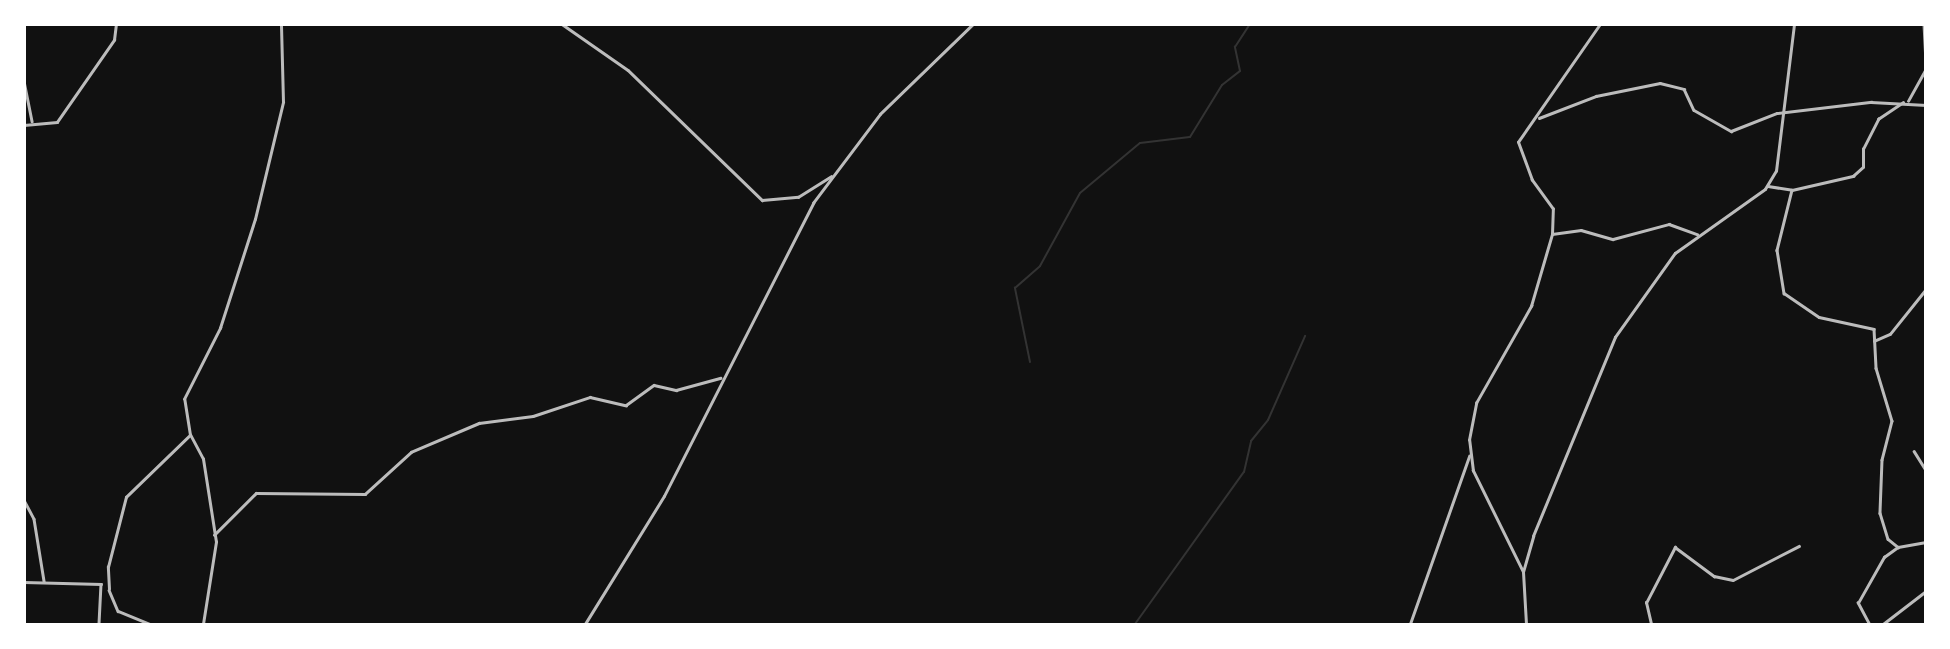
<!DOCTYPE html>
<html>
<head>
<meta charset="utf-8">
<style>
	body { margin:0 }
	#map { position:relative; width:1950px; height:649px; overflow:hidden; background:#111; font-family:"Nunito Sans",sans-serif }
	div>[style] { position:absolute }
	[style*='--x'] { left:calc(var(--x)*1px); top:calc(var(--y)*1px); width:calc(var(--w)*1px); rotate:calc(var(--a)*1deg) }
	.stream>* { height:2px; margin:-1px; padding:0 1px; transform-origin:1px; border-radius:1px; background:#333 }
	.minor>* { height:2.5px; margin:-1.25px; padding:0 1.25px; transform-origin:1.25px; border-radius:1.25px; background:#bcbcbc }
	.tertiary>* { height:2.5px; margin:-1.25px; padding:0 1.25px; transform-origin:1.25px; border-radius:1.25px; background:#bcbcbc }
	span { translate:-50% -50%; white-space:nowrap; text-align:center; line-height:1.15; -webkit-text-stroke:5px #fff; paint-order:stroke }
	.frame { position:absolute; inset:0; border:26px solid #fff; pointer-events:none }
</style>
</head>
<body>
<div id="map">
	<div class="stream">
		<i style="--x:1030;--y:362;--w:76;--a:-101.5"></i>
		<i style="--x:1015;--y:288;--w:33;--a:-41"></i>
		<i style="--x:1040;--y:266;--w:83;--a:-61.3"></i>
		<i style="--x:1080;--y:193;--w:78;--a:-39.8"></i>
		<i style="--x:1140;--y:143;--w:50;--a:-6.8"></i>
		<i style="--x:1190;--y:137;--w:61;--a:-58.4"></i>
		<i style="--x:1222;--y:85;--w:23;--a:-38"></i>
		<i style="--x:1240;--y:71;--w:25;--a:-102"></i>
		<i style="--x:1235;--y:47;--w:27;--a:-57"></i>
		<i style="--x:1135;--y:624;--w:187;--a:-54.4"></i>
		<i style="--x:1244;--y:472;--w:32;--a:-77"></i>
		<i style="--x:1251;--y:441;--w:27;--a:-51"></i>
		<i style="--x:1268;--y:420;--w:92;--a:-66.2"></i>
	</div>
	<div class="minor">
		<i style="--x:562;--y:24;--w:80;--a:34.9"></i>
		<i style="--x:628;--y:70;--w:187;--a:44.1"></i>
		<i style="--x:762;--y:200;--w:36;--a:-5"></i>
		<i style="--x:798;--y:197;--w:39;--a:-32"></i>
		<i style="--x:1924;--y:24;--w:37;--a:87"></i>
		<i style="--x:24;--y:81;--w:41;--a:78.7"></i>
		<i style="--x:1908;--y:101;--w:38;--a:-61"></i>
		<i style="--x:1539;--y:118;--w:61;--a:-21.1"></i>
		<i style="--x:1596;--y:96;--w:65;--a:-11.5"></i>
		<i style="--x:1660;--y:83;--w:25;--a:14"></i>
		<i style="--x:1684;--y:89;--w:23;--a:65"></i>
		<i style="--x:1694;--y:110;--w:43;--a:29.6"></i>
		<i style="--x:1731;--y:131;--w:49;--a:-21.4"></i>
		<i style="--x:1777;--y:113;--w:95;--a:-6.7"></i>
		<i style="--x:1871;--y:102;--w:55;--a:3.1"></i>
		<i style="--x:24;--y:125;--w:33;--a:-5"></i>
		<i style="--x:57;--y:122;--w:100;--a:-55.2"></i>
		<i style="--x:114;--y:40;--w:16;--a:-83"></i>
		<i style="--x:1768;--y:186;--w:24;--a:9"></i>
		<i style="--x:1792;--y:190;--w:63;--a:-12.9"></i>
		<i style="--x:1853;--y:176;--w:13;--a:-42"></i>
		<i style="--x:1863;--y:167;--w:18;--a:-90"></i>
		<i style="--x:1863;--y:149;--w:34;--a:-63"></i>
		<i style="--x:1878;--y:119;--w:30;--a:-34"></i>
		<i style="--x:1792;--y:190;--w:62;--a:104"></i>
		<i style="--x:1777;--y:250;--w:44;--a:80.8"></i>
		<i style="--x:1784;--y:293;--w:42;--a:34.4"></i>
		<i style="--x:1819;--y:317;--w:56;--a:12.3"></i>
		<i style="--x:1874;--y:329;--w:39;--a:87"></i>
		<i style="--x:1876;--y:368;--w:55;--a:73.2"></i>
		<i style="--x:1892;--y:421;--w:40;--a:104.4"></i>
		<i style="--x:1882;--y:460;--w:53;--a:92.2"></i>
		<i style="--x:1880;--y:513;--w:27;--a:73"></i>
		<i style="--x:1888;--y:539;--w:13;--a:39"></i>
		<i style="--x:1552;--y:234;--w:29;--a:-8"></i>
		<i style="--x:1581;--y:230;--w:33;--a:16"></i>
		<i style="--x:1613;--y:239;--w:58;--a:-15"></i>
		<i style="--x:1669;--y:224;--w:30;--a:20"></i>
		<i style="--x:1874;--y:341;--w:17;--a:-24"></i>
		<i style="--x:1890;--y:334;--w:58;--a:-51.3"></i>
		<i style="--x:24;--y:436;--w:23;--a:90"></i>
		<i style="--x:1914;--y:451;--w:22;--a:58"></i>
		<i style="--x:24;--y:500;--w:21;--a:62"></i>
		<i style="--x:34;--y:519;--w:63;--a:80.8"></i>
		<i style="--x:214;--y:535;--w:59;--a:-45"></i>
		<i style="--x:256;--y:493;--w:109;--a:0.5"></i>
		<i style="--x:365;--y:494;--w:62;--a:-42.4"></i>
		<i style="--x:411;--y:452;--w:74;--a:-23.1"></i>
		<i style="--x:479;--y:423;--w:54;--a:-7.4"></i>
		<i style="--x:533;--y:416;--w:60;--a:-18.4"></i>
		<i style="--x:590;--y:397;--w:37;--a:13"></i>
		<i style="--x:626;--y:405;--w:34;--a:-36"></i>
		<i style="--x:654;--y:385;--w:23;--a:13"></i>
		<i style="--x:676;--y:390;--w:46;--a:-15.3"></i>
		<i style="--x:1523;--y:572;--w:113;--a:-116.3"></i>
		<i style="--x:1473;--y:471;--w:31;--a:-97"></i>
		<i style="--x:1469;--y:440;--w:38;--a:-79"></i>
		<i style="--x:1476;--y:403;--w:112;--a:-60.4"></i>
		<i style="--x:1531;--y:306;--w:75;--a:-73.7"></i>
		<i style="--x:1552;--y:234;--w:25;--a:-88"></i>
		<i style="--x:1553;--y:209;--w:36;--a:-126"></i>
		<i style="--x:1532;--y:180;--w:40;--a:-110.2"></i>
		<i style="--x:1518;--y:142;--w:144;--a:-55.2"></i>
		<i style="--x:24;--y:582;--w:77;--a:1.5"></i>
		<i style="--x:101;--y:584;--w:40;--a:92.9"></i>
		<i style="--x:109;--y:589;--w:22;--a:-93"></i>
		<i style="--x:108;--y:567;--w:72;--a:-75.6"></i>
		<i style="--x:126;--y:497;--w:89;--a:-44.1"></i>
		<i style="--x:109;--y:590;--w:23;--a:67"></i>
		<i style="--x:118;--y:611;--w:35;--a:22"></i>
		<i style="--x:585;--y:624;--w:150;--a:-58.3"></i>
		<i style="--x:664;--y:496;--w:329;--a:-63"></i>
		<i style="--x:813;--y:203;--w:111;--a:-53"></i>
		<i style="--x:880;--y:114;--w:129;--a:-44.1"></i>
		<i style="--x:1410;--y:624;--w:178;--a:-70.6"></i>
		<i style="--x:1526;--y:624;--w:52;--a:-93.3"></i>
		<i style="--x:1523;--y:572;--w:37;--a:-74"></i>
		<i style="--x:1533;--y:536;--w:215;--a:-67.6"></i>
		<i style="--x:1615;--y:337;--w:103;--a:-54.5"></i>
		<i style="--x:1675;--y:253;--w:110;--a:-35.4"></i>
		<i style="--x:1765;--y:189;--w:21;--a:-59"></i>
		<i style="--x:1776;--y:171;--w:148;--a:-83"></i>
		<i style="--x:1651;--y:624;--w:22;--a:-103"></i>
		<i style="--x:1646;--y:603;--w:63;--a:-62.6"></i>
		<i style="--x:1675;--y:547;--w:49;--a:36.6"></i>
		<i style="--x:1714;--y:576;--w:19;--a:12"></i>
		<i style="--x:1733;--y:580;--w:74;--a:-27.3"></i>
		<i style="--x:1869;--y:624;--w:24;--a:-118"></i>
		<i style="--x:1858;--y:603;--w:53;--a:-60.5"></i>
		<i style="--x:1884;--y:557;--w:17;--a:-36"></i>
		<i style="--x:1898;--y:547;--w:28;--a:-10"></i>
		<i style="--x:1883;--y:624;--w:54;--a:-37.5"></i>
	</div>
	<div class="tertiary">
		<i style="--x:203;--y:624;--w:83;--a:-81"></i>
		<i style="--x:216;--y:542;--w:84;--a:-98.9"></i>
		<i style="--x:203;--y:459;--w:27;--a:-118"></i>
		<i style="--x:190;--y:435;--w:36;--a:-99"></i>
		<i style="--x:184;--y:399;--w:80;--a:-63.1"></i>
		<i style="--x:220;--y:328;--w:114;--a:-72.2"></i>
		<i style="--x:255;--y:219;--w:120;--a:-76.5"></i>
		<i style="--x:283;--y:102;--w:78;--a:-91.5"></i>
	</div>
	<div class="frame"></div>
</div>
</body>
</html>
